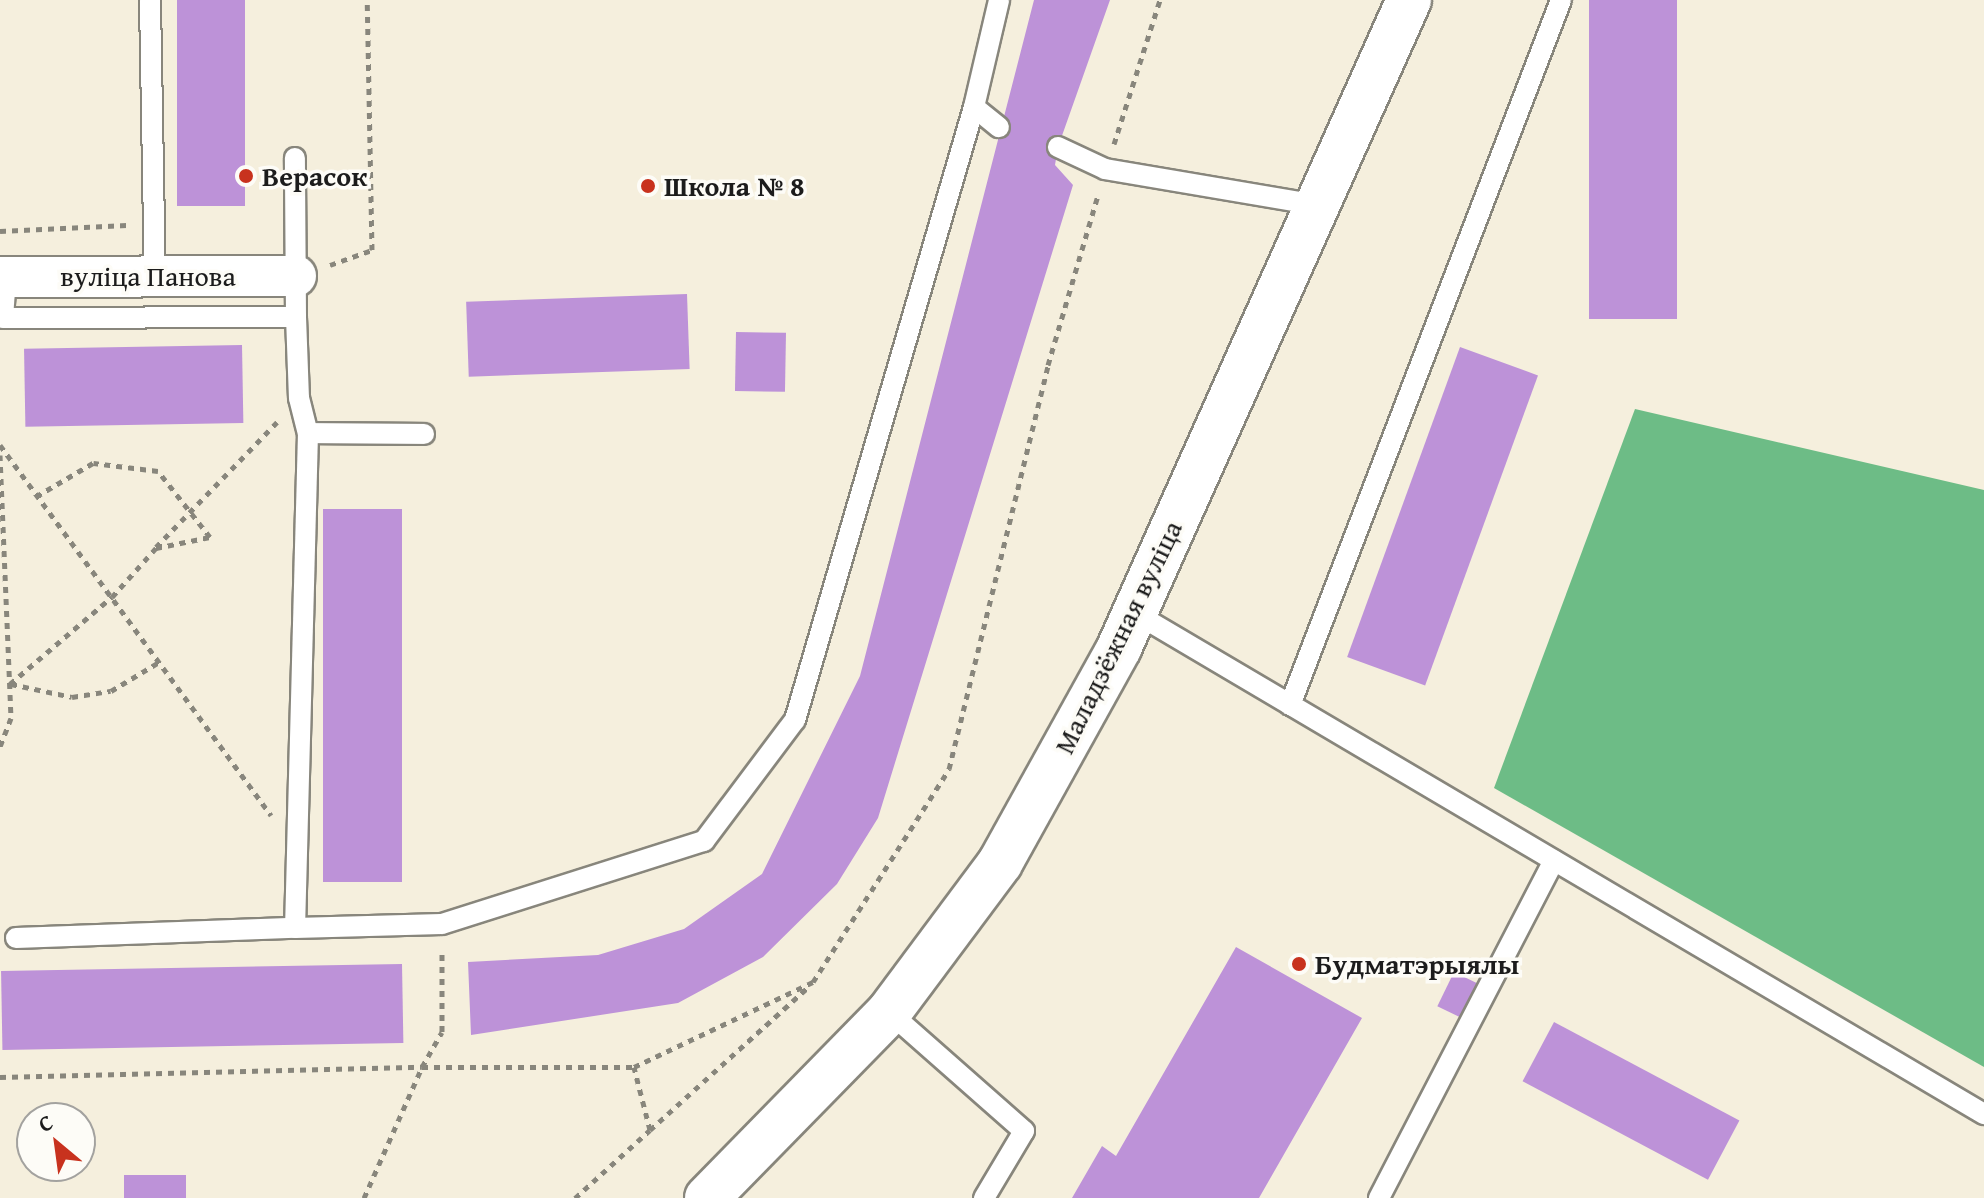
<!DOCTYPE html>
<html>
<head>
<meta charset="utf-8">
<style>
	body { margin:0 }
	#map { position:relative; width:1984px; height:1198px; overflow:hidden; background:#f5efdd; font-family:"Gentium Book Plus",serif }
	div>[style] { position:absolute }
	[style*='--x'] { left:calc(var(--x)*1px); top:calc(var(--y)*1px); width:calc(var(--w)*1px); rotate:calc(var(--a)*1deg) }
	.forest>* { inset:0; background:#6dbc86 }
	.building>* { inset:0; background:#bd92d8; transform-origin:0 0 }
	.path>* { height:5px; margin-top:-2.5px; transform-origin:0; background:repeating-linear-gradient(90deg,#88867c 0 6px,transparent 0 12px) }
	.roads { filter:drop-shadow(2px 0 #88867c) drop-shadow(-2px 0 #88867c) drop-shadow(0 2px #88867c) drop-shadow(0 -2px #88867c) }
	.service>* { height:20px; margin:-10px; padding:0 10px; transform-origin:10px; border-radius:10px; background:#fff }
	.minor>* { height:40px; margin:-20px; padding:0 20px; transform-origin:20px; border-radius:20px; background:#fff }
	.tertiary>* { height:44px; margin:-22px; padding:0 22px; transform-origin:22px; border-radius:22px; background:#fff }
	.dots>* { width:22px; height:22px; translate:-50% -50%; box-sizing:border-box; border:4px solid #fdfcf7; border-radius:50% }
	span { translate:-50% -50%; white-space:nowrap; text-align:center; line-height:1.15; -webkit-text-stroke:7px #fdfcf7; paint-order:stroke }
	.poi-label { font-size:28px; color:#1c1c1c; font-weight:700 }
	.left { translate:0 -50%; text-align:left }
	.street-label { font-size:28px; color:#1c1c1c }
	.north { position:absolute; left:16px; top:1102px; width:80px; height:80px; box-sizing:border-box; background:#fdfcf7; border:2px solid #a3a29f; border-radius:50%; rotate:331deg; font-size:22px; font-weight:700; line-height:32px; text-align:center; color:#1c1c1c }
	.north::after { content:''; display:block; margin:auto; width:28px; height:36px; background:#c8321e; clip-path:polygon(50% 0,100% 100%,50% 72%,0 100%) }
</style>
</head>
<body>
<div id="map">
	<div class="forest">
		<i style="clip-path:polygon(1635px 409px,1984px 490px,1984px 1067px,1494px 788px)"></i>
	</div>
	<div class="building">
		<i style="left:177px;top:0;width:68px;height:206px"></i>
		<i style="clip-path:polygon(1034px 0,1110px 0,1058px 147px,1055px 165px,1073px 185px,878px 818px,837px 884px,763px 957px,678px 1003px,471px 1035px,468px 962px,598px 955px,684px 929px,762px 874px,860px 676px)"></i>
		<i style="left:1589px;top:0;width:88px;height:319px"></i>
		<i style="left:687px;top:294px;width:75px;height:221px;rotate:88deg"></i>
		<i style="left:736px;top:332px;width:50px;height:59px;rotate:1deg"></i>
		<i style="left:242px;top:345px;width:78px;height:218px;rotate:89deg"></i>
		<i style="left:1460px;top:347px;width:83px;height:330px;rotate:20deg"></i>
		<i style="left:323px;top:509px;width:79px;height:373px"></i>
		<i style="clip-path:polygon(1236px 947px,1362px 1018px,1259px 1198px,1072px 1198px,1102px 1146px,1116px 1156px)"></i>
		<i style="left:402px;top:964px;width:79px;height:401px;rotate:89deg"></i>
		<i style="left:1454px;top:972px;width:28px;height:38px;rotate:26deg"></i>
		<i style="left:1554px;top:1022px;width:210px;height:67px;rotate:28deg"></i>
		<i style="left:124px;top:1175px;width:62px;height:23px"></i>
	</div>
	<div class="path">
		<i style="--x:1114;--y:144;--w:151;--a:-72.3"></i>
		<i style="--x:0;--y:231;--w:127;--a:-2.7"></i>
		<i style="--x:330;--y:265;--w:45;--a:-19.7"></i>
		<i style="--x:372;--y:250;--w:250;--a:-91.1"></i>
		<i style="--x:0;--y:445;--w:459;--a:53.8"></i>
		<i style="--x:0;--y:455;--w:263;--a:87.6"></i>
		<i style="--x:11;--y:718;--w:31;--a:111"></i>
		<i style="--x:156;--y:547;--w:174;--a:-45.9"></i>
		<i style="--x:10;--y:684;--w:134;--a:-40.5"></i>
		<i style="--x:112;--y:597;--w:66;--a:-48.1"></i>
		<i style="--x:156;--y:548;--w:55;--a:-11.5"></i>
		<i style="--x:210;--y:537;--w:84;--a:-128.2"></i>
		<i style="--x:158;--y:471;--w:65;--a:-173"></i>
		<i style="--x:93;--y:463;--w:65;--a:149.5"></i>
		<i style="--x:11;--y:684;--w:62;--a:12"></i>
		<i style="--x:72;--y:697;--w:39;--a:-9"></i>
		<i style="--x:111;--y:691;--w:56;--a:-31.1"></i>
		<i style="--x:0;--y:1077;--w:422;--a:-1.4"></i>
		<i style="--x:422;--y:1067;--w:40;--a:-60.3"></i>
		<i style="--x:442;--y:1032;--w:83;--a:-90"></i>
		<i style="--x:650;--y:1130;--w:212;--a:-42.1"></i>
		<i style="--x:364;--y:1198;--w:143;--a:-66.1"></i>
		<i style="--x:422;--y:1067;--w:212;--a:0"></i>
		<i style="--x:634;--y:1067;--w:198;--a:-25.4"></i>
		<i style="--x:813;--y:982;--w:253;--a:-57.4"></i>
		<i style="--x:949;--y:769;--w:416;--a:-76.2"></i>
		<i style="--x:1048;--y:365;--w:177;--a:-73.6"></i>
		<i style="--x:575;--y:1198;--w:101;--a:-42.2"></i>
		<i style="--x:650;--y:1130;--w:65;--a:-104.3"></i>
	</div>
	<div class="roads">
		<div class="service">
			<i style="--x:150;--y:0;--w:274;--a:89"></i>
			<i style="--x:974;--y:107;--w:32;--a:39"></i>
			<i style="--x:1058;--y:147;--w:52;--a:25.1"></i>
			<i style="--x:1105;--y:169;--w:215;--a:9.6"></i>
			<i style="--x:6;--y:277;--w:41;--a:94.2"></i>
			<i style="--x:3;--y:318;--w:293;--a:-0.2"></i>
			<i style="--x:296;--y:317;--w:159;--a:-90.4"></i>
			<i style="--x:296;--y:317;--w:81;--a:87.9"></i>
			<i style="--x:299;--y:398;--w:36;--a:76"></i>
			<i style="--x:308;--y:433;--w:495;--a:91.5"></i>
			<i style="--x:295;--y:928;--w:147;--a:-1.6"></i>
			<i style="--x:442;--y:924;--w:275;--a:-17.6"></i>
			<i style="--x:704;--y:841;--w:151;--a:-53.1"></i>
			<i style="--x:795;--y:720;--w:639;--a:-73.72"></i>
			<i style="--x:974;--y:107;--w:110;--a:-76.8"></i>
			<i style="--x:308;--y:433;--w:116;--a:0.5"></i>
			<i style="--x:1135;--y:613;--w:986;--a:30.55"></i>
			<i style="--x:1290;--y:705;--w:755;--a:-68.97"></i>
			<i style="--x:16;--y:938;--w:279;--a:-2.1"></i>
			<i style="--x:889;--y:1012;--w:180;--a:41.4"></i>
			<i style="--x:1024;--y:1131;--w:78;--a:120.8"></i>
			<i style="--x:1379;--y:1198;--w:380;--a:-62.6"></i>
		</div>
		<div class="minor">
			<i style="--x:0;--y:277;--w:296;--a:-0.2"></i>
		</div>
		<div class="tertiary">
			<i style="--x:707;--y:1198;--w:260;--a:-45.6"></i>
			<i style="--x:889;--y:1012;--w:186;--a:-53.3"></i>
			<i style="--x:1000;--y:863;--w:246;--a:-61"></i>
			<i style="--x:1119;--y:648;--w:710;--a:-65.89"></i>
		</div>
	</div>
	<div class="dots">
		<i style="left:246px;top:176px;background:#c8321e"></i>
		<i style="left:648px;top:186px;background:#c8321e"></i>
		<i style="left:1299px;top:964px;background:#c8321e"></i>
	</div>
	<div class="poi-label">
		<span class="left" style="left:262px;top:176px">Верасок</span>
		<span class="left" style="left:664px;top:186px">Школа № 8</span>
		<span class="left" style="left:1315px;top:964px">Будматэрыялы</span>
	</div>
	<div class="street-label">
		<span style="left:148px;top:276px">вуліца Панова</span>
		<span style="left:1118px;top:637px;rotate:-64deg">Маладзёжная вуліца</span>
	</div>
	<div class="north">С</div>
</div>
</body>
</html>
